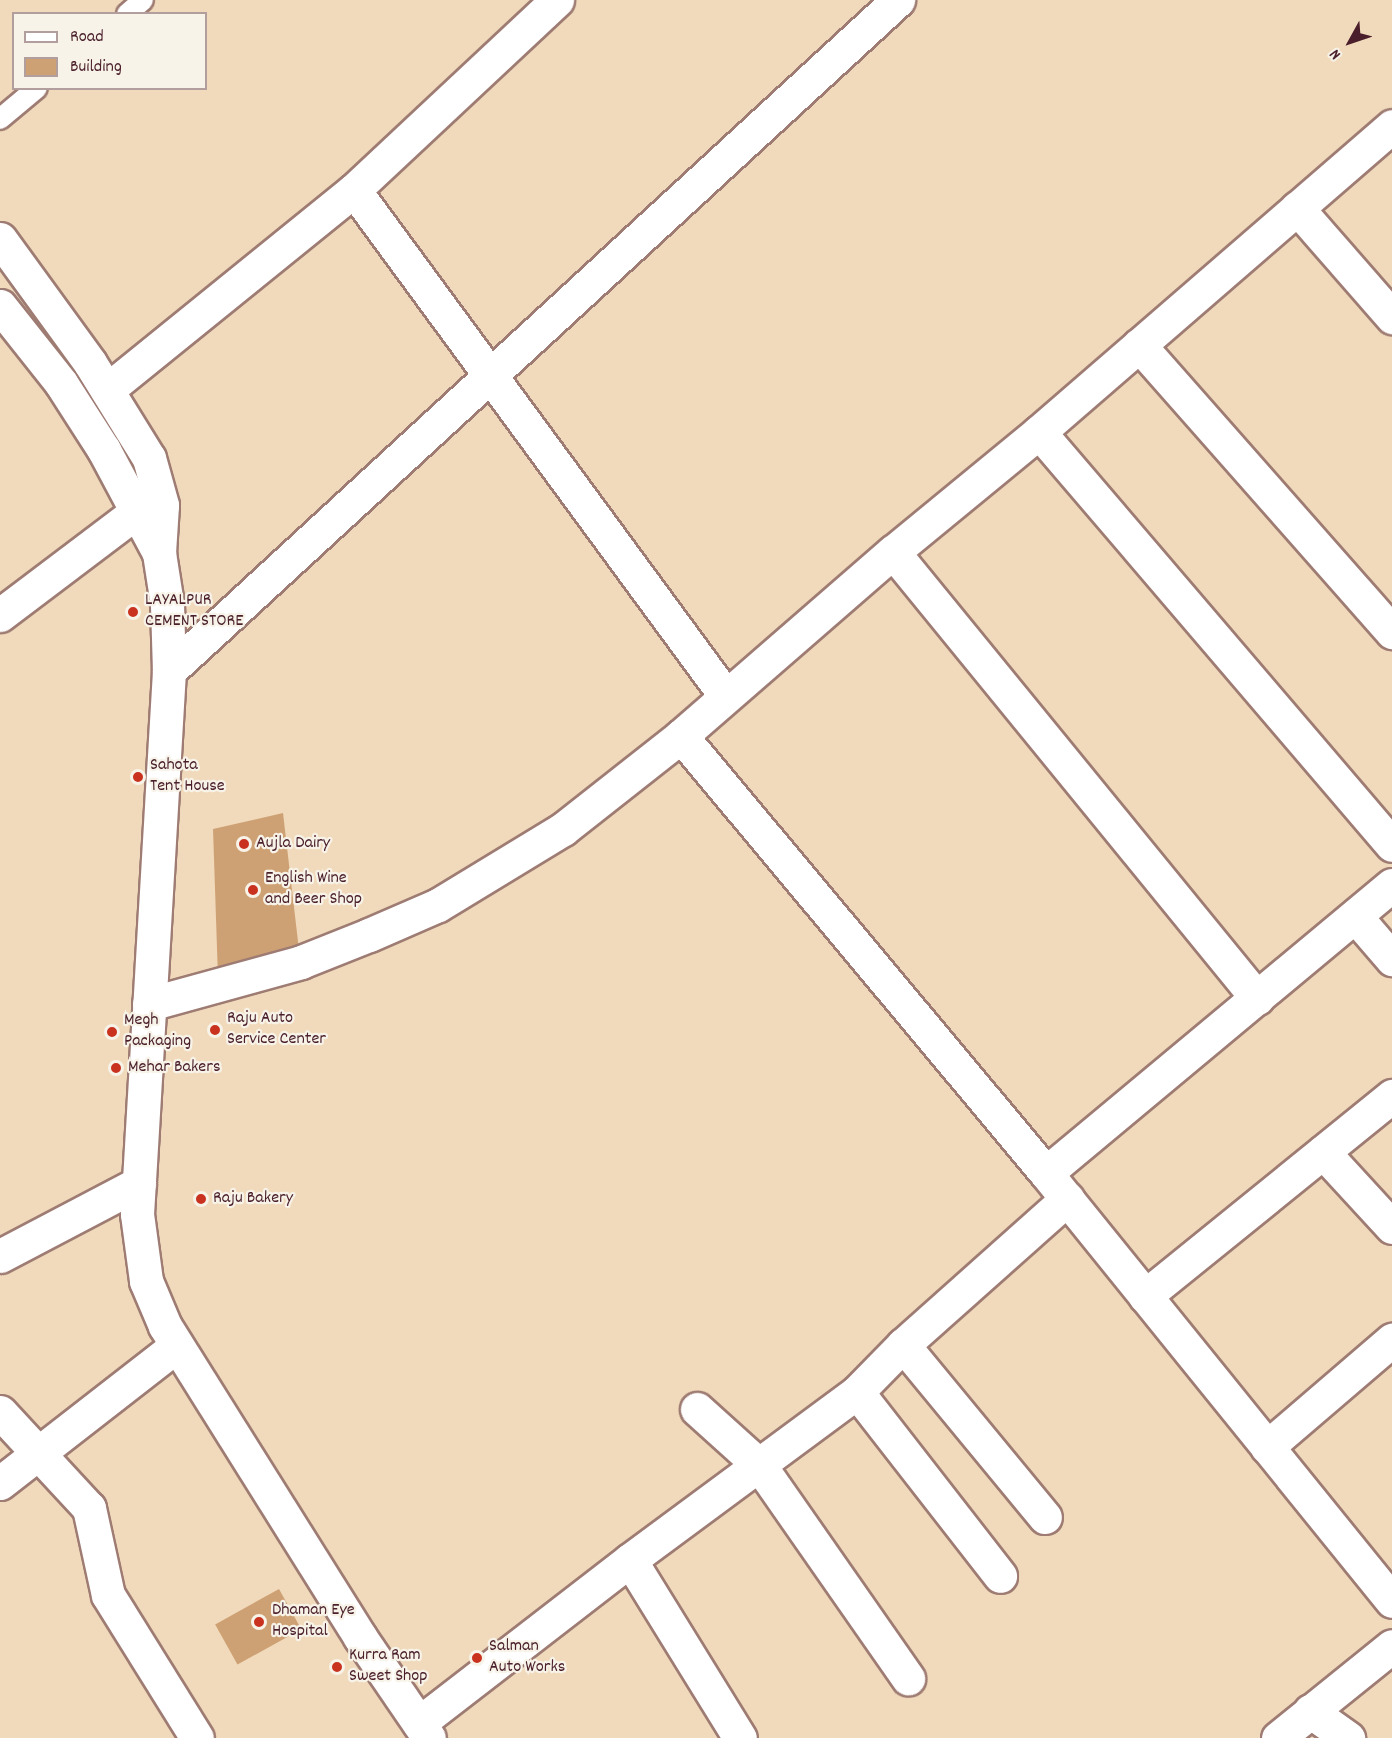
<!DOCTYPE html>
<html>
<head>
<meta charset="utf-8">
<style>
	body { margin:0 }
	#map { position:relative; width:1392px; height:1738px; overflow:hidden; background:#f1dabb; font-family:Dekko,sans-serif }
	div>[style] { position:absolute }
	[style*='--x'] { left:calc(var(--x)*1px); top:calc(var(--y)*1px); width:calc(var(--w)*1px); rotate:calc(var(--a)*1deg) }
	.building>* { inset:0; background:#cea174; transform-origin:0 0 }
	.roads { filter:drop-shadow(2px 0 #9e7c73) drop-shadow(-2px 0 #9e7c73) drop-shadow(0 2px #9e7c73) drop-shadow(0 -2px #9e7c73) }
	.service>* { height:20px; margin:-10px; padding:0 10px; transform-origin:10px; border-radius:10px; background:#fff }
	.minor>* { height:33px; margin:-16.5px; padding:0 16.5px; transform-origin:16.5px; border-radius:16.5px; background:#fff }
	.trunk>* { height:33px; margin:-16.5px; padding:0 16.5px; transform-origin:16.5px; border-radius:16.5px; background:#fff }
	.dots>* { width:16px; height:16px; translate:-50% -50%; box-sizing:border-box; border:3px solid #f7f3e8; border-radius:50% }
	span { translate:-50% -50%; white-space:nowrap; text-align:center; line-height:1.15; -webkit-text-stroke:4.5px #f7f3e8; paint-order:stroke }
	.poi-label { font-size:18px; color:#4a1f2b }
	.left { translate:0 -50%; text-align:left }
	.legend { position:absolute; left:12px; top:12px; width:195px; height:78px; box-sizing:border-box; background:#f7f3e8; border:2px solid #b29e9c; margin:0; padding:8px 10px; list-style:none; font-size:18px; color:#4a1f2b }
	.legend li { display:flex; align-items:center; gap:12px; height:30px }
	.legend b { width:30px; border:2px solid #b29e9c }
	.north { position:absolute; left:1320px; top:12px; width:60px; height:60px; -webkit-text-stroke:4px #f7f3e8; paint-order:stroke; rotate:230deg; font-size:16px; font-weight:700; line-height:24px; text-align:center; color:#4a1f2b }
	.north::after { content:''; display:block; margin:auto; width:21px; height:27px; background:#4a1f2b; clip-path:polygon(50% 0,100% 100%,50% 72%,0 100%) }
</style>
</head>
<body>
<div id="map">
	<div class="building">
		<i style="clip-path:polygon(283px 813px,299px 950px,218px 978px,213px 829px)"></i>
		<i style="left:279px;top:1589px;width:46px;height:73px;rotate:61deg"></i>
	</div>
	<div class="roads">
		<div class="service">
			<i style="--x:127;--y:14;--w:21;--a:-41"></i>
			<i style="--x:0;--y:119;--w:48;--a:-40"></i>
		</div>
		<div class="minor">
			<i style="--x:354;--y:190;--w:627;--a:53.7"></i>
			<i style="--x:1297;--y:208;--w:145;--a:48.9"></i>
			<i style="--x:1139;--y:345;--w:383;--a:48.6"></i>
			<i style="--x:107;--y:390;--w:318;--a:-39"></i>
			<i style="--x:354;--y:190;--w:278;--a:-43.1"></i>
			<i style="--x:1039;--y:432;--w:543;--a:49.48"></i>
			<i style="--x:893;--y:552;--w:576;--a:50.78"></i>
			<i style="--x:0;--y:615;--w:169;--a:-37.1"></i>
			<i style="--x:169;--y:671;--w:991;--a:-42.63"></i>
			<i style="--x:681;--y:736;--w:569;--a:50.13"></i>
			<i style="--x:1046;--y:1173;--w:550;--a:51.05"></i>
			<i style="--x:1355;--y:916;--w:57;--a:49.3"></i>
			<i style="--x:149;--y:1004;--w:158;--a:-15.4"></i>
			<i style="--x:301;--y:962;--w:73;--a:-21.7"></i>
			<i style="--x:369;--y:935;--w:75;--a:-23.5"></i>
			<i style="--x:438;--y:905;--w:146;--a:-31.3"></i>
			<i style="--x:563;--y:829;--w:150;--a:-38.2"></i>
			<i style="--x:681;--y:736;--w:281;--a:-41"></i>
			<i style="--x:893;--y:552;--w:189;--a:-39.4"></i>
			<i style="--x:1039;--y:432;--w:467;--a:-40.9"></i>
			<i style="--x:1323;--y:1152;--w:102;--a:47.4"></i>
			<i style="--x:1046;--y:1173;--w:450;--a:-39.8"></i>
			<i style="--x:0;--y:1256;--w:157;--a:-27.7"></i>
			<i style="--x:1145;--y:1296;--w:318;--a:-39"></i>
			<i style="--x:903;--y:1345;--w:223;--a:50.5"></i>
			<i style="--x:857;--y:1392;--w:233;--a:52.1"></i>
			<i style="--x:697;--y:1409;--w:85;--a:42.1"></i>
			<i style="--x:760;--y:1466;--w:259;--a:55.1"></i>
			<i style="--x:0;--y:1412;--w:131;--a:47.2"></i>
			<i style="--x:89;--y:1508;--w:89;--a:77.7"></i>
			<i style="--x:108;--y:1595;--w:168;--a:58.1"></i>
			<i style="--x:1267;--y:1447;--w:165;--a:-40.6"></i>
			<i style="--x:0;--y:1483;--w:224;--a:-37.9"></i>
			<i style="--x:630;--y:1560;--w:209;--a:58.3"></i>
			<i style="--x:1310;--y:1711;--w:47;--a:35.4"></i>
			<i style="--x:419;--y:1723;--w:267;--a:-37.7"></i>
			<i style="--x:630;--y:1560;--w:282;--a:-36.5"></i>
			<i style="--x:857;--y:1392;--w:66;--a:-45.6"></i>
			<i style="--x:903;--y:1345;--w:220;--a:-41.7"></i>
			<i style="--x:1278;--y:1738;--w:146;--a:-38.9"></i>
		</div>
		<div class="trunk">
			<i style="--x:0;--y:239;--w:153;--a:54"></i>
			<i style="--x:90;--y:363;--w:112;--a:58.2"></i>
			<i style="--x:149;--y:458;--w:49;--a:74.5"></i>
			<i style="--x:162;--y:505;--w:48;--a:93.6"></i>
			<i style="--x:159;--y:553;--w:52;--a:81.1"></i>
			<i style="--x:167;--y:604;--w:67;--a:88.3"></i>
			<i style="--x:169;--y:671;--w:544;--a:93.37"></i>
			<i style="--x:137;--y:1214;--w:68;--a:82.3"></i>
			<i style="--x:146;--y:1281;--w:49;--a:67.1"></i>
			<i style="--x:165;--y:1326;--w:367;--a:57.9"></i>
			<i style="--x:360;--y:1637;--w:122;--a:55.7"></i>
			<i style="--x:0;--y:306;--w:98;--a:51.6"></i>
			<i style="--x:61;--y:383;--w:80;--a:57.3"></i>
			<i style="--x:104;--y:450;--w:117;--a:61.9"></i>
		</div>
	</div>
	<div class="dots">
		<i style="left:133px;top:612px;background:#c8321e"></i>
		<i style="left:138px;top:777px;background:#c8321e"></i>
		<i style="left:244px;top:844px;background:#c8321e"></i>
		<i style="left:253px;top:890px;background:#c8321e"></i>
		<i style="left:215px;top:1030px;background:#c8321e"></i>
		<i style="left:112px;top:1032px;background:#c8321e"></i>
		<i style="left:116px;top:1068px;background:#c8321e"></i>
		<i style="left:201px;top:1199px;background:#c8321e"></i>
		<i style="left:259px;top:1622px;background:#c8321e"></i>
		<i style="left:477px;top:1658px;background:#c8321e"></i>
		<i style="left:337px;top:1667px;background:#c8321e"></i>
	</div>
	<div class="poi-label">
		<span class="left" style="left:145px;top:612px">LAYALPUR<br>CEMENT STORE</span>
		<span class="left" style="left:150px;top:777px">Sahota<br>Tent House</span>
		<span class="left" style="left:256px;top:844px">Aujla Dairy</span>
		<span class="left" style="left:265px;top:890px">English Wine<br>and Beer Shop</span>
		<span class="left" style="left:227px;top:1030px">Raju Auto<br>Service Center</span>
		<span class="left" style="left:124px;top:1032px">Megh<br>Packaging</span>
		<span class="left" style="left:128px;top:1068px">Mehar Bakers</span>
		<span class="left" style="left:213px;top:1199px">Raju Bakery</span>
		<span class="left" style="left:272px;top:1622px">Dhaman Eye<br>Hospital</span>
		<span class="left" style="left:489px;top:1658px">Salman<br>Auto Works</span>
		<span class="left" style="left:349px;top:1667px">Kurra Ram<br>Sweet Shop</span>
	</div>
	<ul class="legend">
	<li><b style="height:8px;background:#fff"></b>Road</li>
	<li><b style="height:16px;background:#cea174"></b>Building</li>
	</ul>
	<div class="north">N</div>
</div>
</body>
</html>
